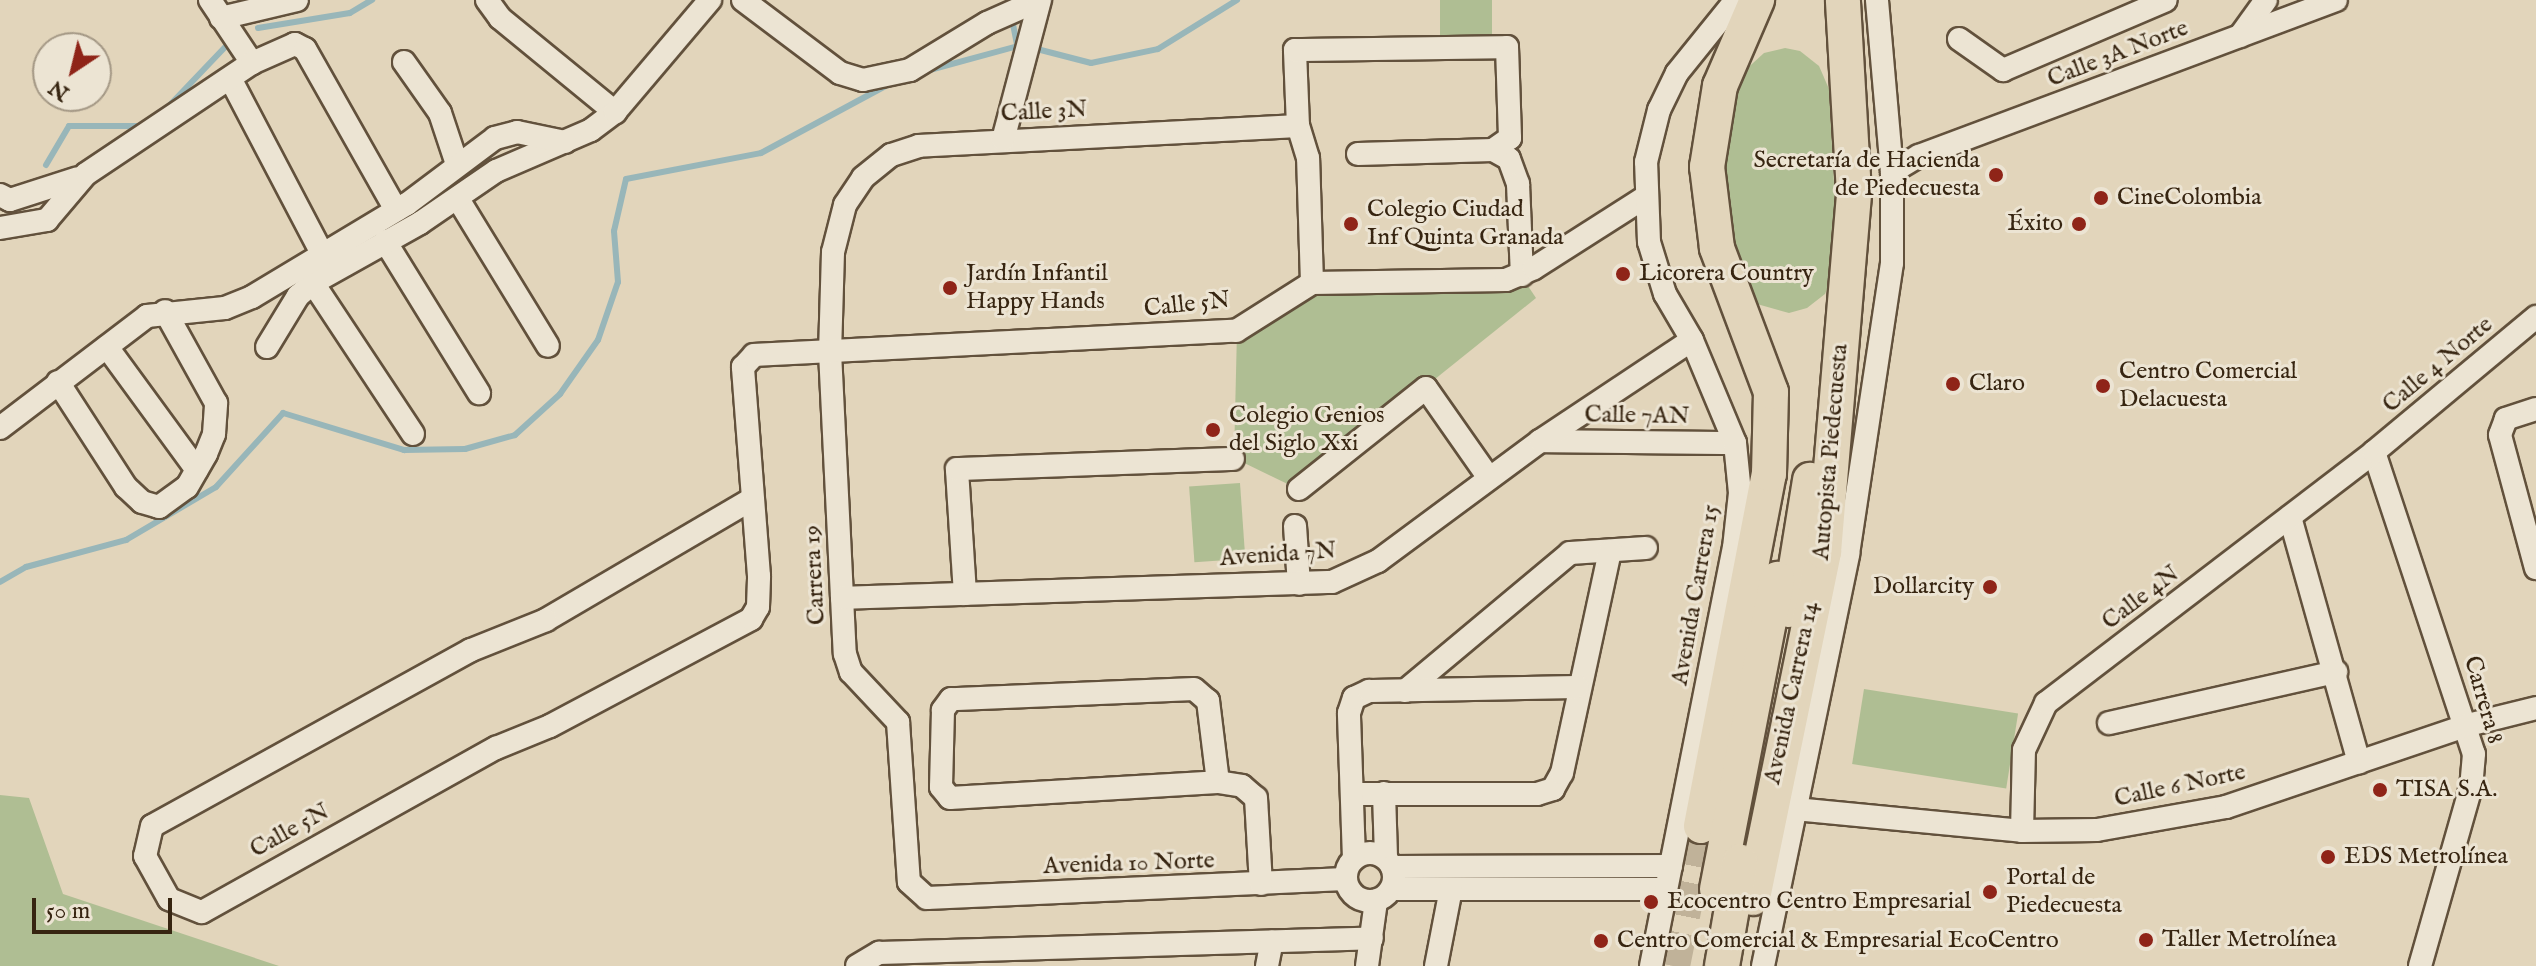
<!DOCTYPE html>
<html>
<head>
<meta charset="utf-8">
<style>
	body { margin:0 }
	#map { position:relative; width:2536px; height:966px; overflow:hidden; background:#e2d5bb; font-family:"IM FELL English",serif }
	div>[style] { position:absolute }
	[style*='--x'] { left:calc(var(--x)*1px); top:calc(var(--y)*1px); width:calc(var(--w)*1px); rotate:calc(var(--a)*1deg) }
	.green>* { inset:0; background:#afbe93; transform-origin:0 0 }
	.stream>* { height:6px; margin:-3px; padding:0 3px; transform-origin:3px; border-radius:3px; background:#98b6b9 }
	.highway-tunnel>* { height:34px; margin-top:-17px; transform-origin:0; background:repeating-linear-gradient(90deg,#c0b299 0 34px,transparent 0 51px) }
	.roads { filter:drop-shadow(2px 0 #62513c) drop-shadow(-2px 0 #62513c) drop-shadow(0 2px #62513c) drop-shadow(0 -2px #62513c) }
	.minor>* { height:22px; margin:-11px; padding:0 11px; transform-origin:11px; border-radius:11px; background:#ece4d3 }
	.minor>.ring { margin:-11px; padding:0; box-sizing:content-box; background:none; border:22px solid #ece4d3; border-radius:50% }
	.highway>* { height:34px; margin:-17px; padding:0 17px; transform-origin:17px; border-radius:17px; background:#e2d5bb }
	.dots>* { width:22px; height:22px; translate:-50% -50%; box-sizing:border-box; border:4px solid #ece4d3; border-radius:50% }
	span { translate:-50% -50%; white-space:nowrap; text-align:center; line-height:1.15; -webkit-text-stroke:6px #ece4d3; paint-order:stroke }
	.street-label { font-size:24px; color:#372511 }
	.poi-label { font-size:24px; color:#372511 }
	.right { translate:-100% -50%; text-align:right }
	.left { translate:0 -50%; text-align:left }
	.north { position:absolute; left:32px; top:32px; width:80px; height:80px; box-sizing:border-box; background:#ece4d3; border:2px solid #a49885; border-radius:50%; rotate:215deg; font-size:22px; font-weight:700; line-height:32px; text-align:center; color:#372511 }
	.north::after { content:''; display:block; margin:auto; width:28px; height:36px; background:#8f2418; clip-path:polygon(50% 0,100% 100%,50% 72%,0 100%) }
	.scale { position:absolute; left:32px; top:898px; width:140px; height:36px; box-sizing:border-box; border:4px solid #372511; border-top:0; padding-left:10px; font-size:24px; line-height:28px; white-space:nowrap; color:#372511; -webkit-text-stroke:6px #ece4d3; paint-order:stroke }
</style>
</head>
<body>
<div id="map">
	<div class="green">
		<i style="left:1440px;top:0;width:52px;height:38px"></i>
		<i style="clip-path:polygon(1785px 48px,1800px 51px,1819px 66px,1829px 89px,1837px 240px,1833px 275px,1825px 294px,1807px 308px,1789px 313px,1757px 304px,1741px 282px,1723px 210px,1723px 121px,1741px 74px,1764px 53px)"></i>
		<i style="clip-path:polygon(1522px 277px,1536px 298px,1298px 489px,1234px 458px,1237px 331px,1313px 285px)"></i>
		<i style="left:1240px;top:483px;width:76px;height:51px;rotate:86deg"></i>
		<i style="left:1864px;top:689px;width:156px;height:76px;rotate:9deg"></i>
		<i style="clip-path:polygon(0 795px,29px 798px,63px 894px,279px 966px,0 966px)"></i>
	</div>
	<div class="stream">
		<i style="--x:1012;--y:19;--w:25;--a:79"></i>
		<i style="--x:258;--y:28;--w:93;--a:-9.3"></i>
		<i style="--x:350;--y:13;--w:26;--a:-31"></i>
		<i style="--x:1033;--y:48;--w:60;--a:14.5"></i>
		<i style="--x:1091;--y:63;--w:68;--a:-11.8"></i>
		<i style="--x:1158;--y:49;--w:93;--a:-31.8"></i>
		<i style="--x:926;--y:71;--w:99;--a:-15.2"></i>
		<i style="--x:167;--y:108;--w:86;--a:-46.4"></i>
		<i style="--x:46;--y:165;--w:45;--a:-59.5"></i>
		<i style="--x:69;--y:126;--w:75;--a:0"></i>
		<i style="--x:0;--y:582;--w:30;--a:-30"></i>
		<i style="--x:26;--y:567;--w:104;--a:-15.1"></i>
		<i style="--x:126;--y:540;--w:104;--a:-30.5"></i>
		<i style="--x:216;--y:487;--w:100;--a:-47.8"></i>
		<i style="--x:283;--y:413;--w:127;--a:17"></i>
		<i style="--x:404;--y:450;--w:61;--a:-0.9"></i>
		<i style="--x:465;--y:449;--w:52;--a:-15.6"></i>
		<i style="--x:515;--y:435;--w:61;--a:-42.3"></i>
		<i style="--x:560;--y:394;--w:66;--a:-54.9"></i>
		<i style="--x:598;--y:340;--w:61;--a:-71"></i>
		<i style="--x:618;--y:282;--w:51;--a:-94.5"></i>
		<i style="--x:614;--y:231;--w:53;--a:-77"></i>
		<i style="--x:626;--y:179;--w:137;--a:-10.9"></i>
		<i style="--x:761;--y:153;--w:145;--a:-28.3"></i>
	</div>
	<div class="highway-tunnel">
		<i style="--x:1673;--y:966;--w:143;--a:-78.7"></i>
	</div>
	<div class="roads">
		<div class="minor">
			<i style="--x:210;--y:0;--w:76;--a:56.3"></i>
			<i style="--x:487;--y:0;--w:22;--a:54"></i>
			<i style="--x:500;--y:18;--w:149;--a:39.3"></i>
			<i style="--x:743;--y:0;--w:121;--a:37"></i>
			<i style="--x:840;--y:73;--w:24;--a:17"></i>
			<i style="--x:863;--y:80;--w:48;--a:-12"></i>
			<i style="--x:910;--y:70;--w:90;--a:-31.4"></i>
			<i style="--x:987;--y:23;--w:57;--a:-23.9"></i>
			<i style="--x:221;--y:18;--w:78;--a:-13.3"></i>
			<i style="--x:2240;--y:36;--w:44;--a:-54.2"></i>
			<i style="--x:1959;--y:39;--w:54;--a:35.2"></i>
			<i style="--x:2003;--y:70;--w:177;--a:-23.2"></i>
			<i style="--x:404;--y:62;--w:62;--a:54.8"></i>
			<i style="--x:440;--y:113;--w:54;--a:71.6"></i>
			<i style="--x:231;--y:80;--w:198;--a:62.3"></i>
			<i style="--x:1298;--y:126;--w:380;--a:177"></i>
			<i style="--x:919;--y:146;--w:29;--a:162"></i>
			<i style="--x:891;--y:155;--w:36;--a:141"></i>
			<i style="--x:863;--y:178;--w:32;--a:124"></i>
			<i style="--x:845;--y:205;--w:49;--a:104.3"></i>
			<i style="--x:833;--y:252;--w:100;--a:91.7"></i>
			<i style="--x:830;--y:352;--w:302;--a:87.2"></i>
			<i style="--x:845;--y:654;--w:19;--a:72"></i>
			<i style="--x:851;--y:672;--w:69;--a:46.8"></i>
			<i style="--x:898;--y:722;--w:160;--a:86.1"></i>
			<i style="--x:909;--y:882;--w:24;--a:42"></i>
			<i style="--x:927;--y:898;--w:418;--a:-2.6"></i>
			<i style="--x:1003;--y:140;--w:145;--a:-75.2"></i>
			<i style="--x:1358;--y:154;--w:135;--a:-1.7"></i>
			<i style="--x:1493;--y:150;--w:18;--a:29"></i>
			<i style="--x:1509;--y:159;--w:27;--a:70"></i>
			<i style="--x:1518;--y:184;--w:91;--a:87.5"></i>
			<i style="--x:1892;--y:172;--w:31;--a:-31"></i>
			<i style="--x:1919;--y:156;--w:445;--a:-20.5"></i>
			<i style="--x:0;--y:195;--w:11;--a:27"></i>
			<i style="--x:10;--y:200;--w:71;--a:-17.9"></i>
			<i style="--x:458;--y:199;--w:172;--a:58.5"></i>
			<i style="--x:0;--y:228;--w:48;--a:-9.7"></i>
			<i style="--x:47;--y:220;--w:60;--a:-49.7"></i>
			<i style="--x:86;--y:174;--w:200;--a:-33.8"></i>
			<i style="--x:252;--y:63;--w:47;--a:-23.8"></i>
			<i style="--x:295;--y:44;--w:11;--a:27"></i>
			<i style="--x:305;--y:49;--w:185;--a:60.5"></i>
			<i style="--x:385;--y:241;--w:179;--a:58.3"></i>
			<i style="--x:313;--y:283;--w:181;--a:56.5"></i>
			<i style="--x:1312;--y:283;--w:125;--a:-91.8"></i>
			<i style="--x:1308;--y:158;--w:34;--a:-107"></i>
			<i style="--x:1298;--y:126;--w:76;--a:-92.3"></i>
			<i style="--x:1295;--y:50;--w:212;--a:-0.8"></i>
			<i style="--x:1507;--y:47;--w:91;--a:88.1"></i>
			<i style="--x:1510;--y:138;--w:21;--a:145"></i>
			<i style="--x:107;--y:347;--w:152;--a:53.8"></i>
			<i style="--x:267;--y:347;--w:60;--a:-58.7"></i>
			<i style="--x:298;--y:296;--w:20;--a:-41"></i>
			<i style="--x:313;--y:283;--w:123;--a:-29.3"></i>
			<i style="--x:420;--y:223;--w:92;--a:-34.4"></i>
			<i style="--x:496;--y:171;--w:103;--a:-23.3"></i>
			<i style="--x:591;--y:130;--w:30;--a:-37"></i>
			<i style="--x:615;--y:112;--w:147;--a:-49.7"></i>
			<i style="--x:58;--y:382;--w:125;--a:57.1"></i>
			<i style="--x:126;--y:487;--w:22;--a:43"></i>
			<i style="--x:142;--y:502;--w:18;--a:16"></i>
			<i style="--x:159;--y:507;--w:34;--a:-36"></i>
			<i style="--x:187;--y:487;--w:38;--a:-60"></i>
			<i style="--x:206;--y:454;--w:22;--a:-68"></i>
			<i style="--x:214;--y:434;--w:31;--a:-86"></i>
			<i style="--x:216;--y:403;--w:105;--a:-119"></i>
			<i style="--x:2536;--y:409;--w:32;--a:162"></i>
			<i style="--x:2506;--y:419;--w:17;--a:111"></i>
			<i style="--x:2500;--y:435;--w:138;--a:74.9"></i>
			<i style="--x:0;--y:428;--w:185;--a:-37.3"></i>
			<i style="--x:147;--y:316;--w:78;--a:-5.9"></i>
			<i style="--x:225;--y:308;--w:29;--a:-22"></i>
			<i style="--x:252;--y:297;--w:181;--a:-31"></i>
			<i style="--x:407;--y:204;--w:110;--a:-36.9"></i>
			<i style="--x:495;--y:138;--w:23;--a:-15"></i>
			<i style="--x:517;--y:132;--w:49;--a:11.8"></i>
			<i style="--x:1540;--y:441;--w:195;--a:0.6"></i>
			<i style="--x:2374;--y:452;--w:318;--a:71.7"></i>
			<i style="--x:2474;--y:754;--w:33;--a:95"></i>
			<i style="--x:2471;--y:787;--w:186;--a:105.9"></i>
			<i style="--x:1299;--y:489;--w:162;--a:-38.5"></i>
			<i style="--x:1426;--y:388;--w:110;--a:55"></i>
			<i style="--x:752;--y:499;--w:239;--a:149.6"></i>
			<i style="--x:546;--y:620;--w:81;--a:158.2"></i>
			<i style="--x:471;--y:650;--w:364;--a:151.1"></i>
			<i style="--x:152;--y:826;--w:31;--a:103"></i>
			<i style="--x:145;--y:856;--w:49;--a:60.8"></i>
			<i style="--x:169;--y:899;--w:35;--a:22"></i>
			<i style="--x:202;--y:912;--w:337;--a:-29.2"></i>
			<i style="--x:496;--y:748;--w:58;--a:-22.2"></i>
			<i style="--x:550;--y:726;--w:228;--a:-28"></i>
			<i style="--x:751;--y:619;--w:14;--a:-60"></i>
			<i style="--x:758;--y:607;--w:31;--a:-88"></i>
			<i style="--x:759;--y:576;--w:210;--a:-94.4"></i>
			<i style="--x:743;--y:367;--w:16;--a:-47"></i>
			<i style="--x:754;--y:355;--w:483;--a:-2.9"></i>
			<i style="--x:1236;--y:331;--w:90;--a:-32.3"></i>
			<i style="--x:1312;--y:283;--w:194;--a:-0.9"></i>
			<i style="--x:1506;--y:280;--w:30;--a:-23"></i>
			<i style="--x:1534;--y:268;--w:130;--a:-32.5"></i>
			<i style="--x:2290;--y:517;--w:255;--a:74.3"></i>
			<i style="--x:1295;--y:526;--w:58;--a:86.1"></i>
			<i style="--x:965;--y:594;--w:125;--a:-93.7"></i>
			<i style="--x:957;--y:469;--w:276;--a:-2.1"></i>
			<i style="--x:842;--y:598;--w:490;--a:-1.9"></i>
			<i style="--x:1332;--y:582;--w:51;--a:-24.5"></i>
			<i style="--x:1378;--y:561;--w:202;--a:-36.5"></i>
			<i style="--x:1540;--y:441;--w:182;--a:-33.6"></i>
			<i style="--x:1405;--y:691;--w:215;--a:-39.9"></i>
			<i style="--x:1570;--y:553;--w:76;--a:-3.8"></i>
			<i style="--x:2109;--y:723;--w:233;--a:-12.7"></i>
			<i style="--x:1218;--y:782;--w:82;--a:-97"></i>
			<i style="--x:1208;--y:701;--w:18;--a:-139"></i>
			<i style="--x:1194;--y:689;--w:243;--a:177.6"></i>
			<i style="--x:951;--y:699;--w:14;--a:126"></i>
			<i style="--x:943;--y:710;--w:77;--a:91.5"></i>
			<i style="--x:941;--y:787;--w:14;--a:51"></i>
			<i style="--x:950;--y:798;--w:268;--a:-3.4"></i>
			<i style="--x:1218;--y:782;--w:24;--a:9"></i>
			<i style="--x:1242;--y:786;--w:18;--a:41"></i>
			<i style="--x:1256;--y:798;--w:86;--a:86.7"></i>
			<i style="--x:1384;--y:793;--w:65;--a:88.2"></i>
			<i style="--x:1352;--y:794;--w:185;--a:0"></i>
			<i style="--x:1537;--y:794;--w:17;--a:-17"></i>
			<i style="--x:1553;--y:789;--w:18;--a:-61"></i>
			<i style="--x:1562;--y:773;--w:227;--a:-77.8"></i>
			<i style="--x:1795;--y:809;--w:228;--a:5.5"></i>
			<i style="--x:2022;--y:831;--w:75;--a:-0.8"></i>
			<i style="--x:2097;--y:830;--w:131;--a:-10.1"></i>
			<i style="--x:2226;--y:807;--w:256;--a:-18.7"></i>
			<i style="--x:2468;--y:725;--w:70;--a:-14"></i>
			<i style="--x:2022;--y:831;--w:81;--a:-88.6"></i>
			<i style="--x:2024;--y:750;--w:52;--a:-64.9"></i>
			<i style="--x:2046;--y:703;--w:413;--a:-37.4"></i>
			<i style="--x:2374;--y:452;--w:211;--a:-39.8"></i>
			<i class="ring" style="left:1346px;top:853px;width:26px;height:26px"></i>
			<i style="--x:1354;--y:859;--w:146;--a:-92"></i>
			<i style="--x:1349;--y:713;--w:16;--a:-72"></i>
			<i style="--x:1354;--y:698;--w:17;--a:-25"></i>
			<i style="--x:1369;--y:691;--w:209;--a:-1.1"></i>
			<i style="--x:1392;--y:867;--w:279;--a:-0.2"></i>
			<i style="--x:1392;--y:889;--w:274;--a:0"></i>
			<i style="--x:857;--y:966;--w:26;--a:-31"></i>
			<i style="--x:879;--y:953;--w:493;--a:-1.7"></i>
			<i style="--x:1267;--y:966;--w:25;--a:-79"></i>
			<i style="--x:1367;--y:966;--w:66;--a:-82.1"></i>
			<i style="--x:1436;--y:966;--w:78;--a:-79"></i>
			<i style="--x:1651;--y:966;--w:426;--a:-78.8"></i>
			<i style="--x:1734;--y:548;--w:55;--a:-83.8"></i>
			<i style="--x:1740;--y:493;--w:50;--a:-95.7"></i>
			<i style="--x:1735;--y:443;--w:112;--a:-112.7"></i>
			<i style="--x:1692;--y:340;--w:53;--a:-120.4"></i>
			<i style="--x:1665;--y:294;--w:54;--a:-107.1"></i>
			<i style="--x:1649;--y:242;--w:80;--a:-92.1"></i>
			<i style="--x:1646;--y:162;--w:54;--a:-76"></i>
			<i style="--x:1659;--y:110;--w:41;--a:-64.1"></i>
			<i style="--x:1677;--y:73;--w:94;--a:-51.1"></i>
			<i style="--x:1763;--y:966;--w:421;--a:-78.3"></i>
			<i style="--x:1848;--y:554;--w:294;--a:-81.4"></i>
			<i style="--x:1892;--y:263;--w:91;--a:-90"></i>
			<i style="--x:1892;--y:172;--w:173;--a:-95"></i>
		</div>
		<div class="highway">
			<i style="--x:1789;--y:610;--w:132;--a:-80.8"></i>
			<i style="--x:1701;--y:826;--w:359;--a:-79.1"></i>
			<i style="--x:1769;--y:474;--w:82;--a:-88.6"></i>
			<i style="--x:1771;--y:392;--w:154;--a:-110.6"></i>
			<i style="--x:1717;--y:248;--w:82;--a:-97"></i>
			<i style="--x:1707;--y:167;--w:82;--a:-80.9"></i>
			<i style="--x:1720;--y:86;--w:94;--a:-66.7"></i>
			<i style="--x:1717;--y:889;--w:316;--a:-79"></i>
			<i style="--x:1753;--y:898;--w:353;--a:-78.4"></i>
			<i style="--x:1824;--y:552;--w:360;--a:-85.2"></i>
			<i style="--x:1854;--y:193;--w:193;--a:-93.3"></i>
			<i style="--x:1722;--y:966;--w:106;--a:-80.2"></i>
		</div>
	</div>
	<div class="dots">
		<i style="left:1996px;top:175px;background:#8f2418"></i>
		<i style="left:2101px;top:198px;background:#8f2418"></i>
		<i style="left:1351px;top:224px;background:#8f2418"></i>
		<i style="left:2079px;top:224px;background:#8f2418"></i>
		<i style="left:1623px;top:274px;background:#8f2418"></i>
		<i style="left:950px;top:288px;background:#8f2418"></i>
		<i style="left:1953px;top:384px;background:#8f2418"></i>
		<i style="left:2103px;top:386px;background:#8f2418"></i>
		<i style="left:1213px;top:430px;background:#8f2418"></i>
		<i style="left:1990px;top:587px;background:#8f2418"></i>
		<i style="left:2380px;top:790px;background:#8f2418"></i>
		<i style="left:2328px;top:857px;background:#8f2418"></i>
		<i style="left:1990px;top:892px;background:#8f2418"></i>
		<i style="left:1651px;top:902px;background:#8f2418"></i>
		<i style="left:2146px;top:940px;background:#8f2418"></i>
		<i style="left:1601px;top:941px;background:#8f2418"></i>
	</div>
	<div class="street-label">
		<span style="left:2118px;top:54px;rotate:-21deg">Calle 3A Norte</span>
		<span style="left:1044px;top:112px;rotate:-3deg">Calle 3N</span>
		<span style="left:1187px;top:305px;rotate:-6deg">Calle 5N</span>
		<span style="left:2438px;top:365px;rotate:-40deg">Calle 4 Norte</span>
		<span style="left:1637px;top:416px;rotate:1deg">Calle 7AN</span>
		<span style="left:1831px;top:452px;rotate:-85deg">Autopista Piedecuesta</span>
		<span style="left:1278px;top:555px;rotate:-4deg">Avenida 7N</span>
		<span style="left:815px;top:575px;rotate:-93deg">Carrera 19</span>
		<span style="left:1696px;top:595px;rotate:-80deg">Avenida Carrera 15</span>
		<span style="left:2141px;top:598px;rotate:-37deg">Calle 4N</span>
		<span style="left:1792px;top:693px;rotate:-78deg">Avenida Carrera 14</span>
		<span style="left:2483px;top:700px;rotate:74deg">Carrera 8</span>
		<span style="left:2180px;top:786px;rotate:-12deg">Calle 6 Norte</span>
		<span style="left:290px;top:831px;rotate:-29deg">Calle 5N</span>
		<span style="left:1129px;top:864px;rotate:-2deg">Avenida 10 Norte</span>
	</div>
	<div class="poi-label">
		<span class="right" style="left:1980px;top:175px">Secretaría de Hacienda<br>de Piedecuesta</span>
		<span class="left" style="left:2117px;top:198px">CineColombia</span>
		<span class="left" style="left:1367px;top:224px">Colegio Ciudad<br>Inf Quinta Granada</span>
		<span class="right" style="left:2063px;top:224px">Éxito</span>
		<span class="left" style="left:966px;top:288px">Jardín Infantil<br>Happy Hands</span>
		<span class="left" style="left:1639px;top:274px">Licorera Country</span>
		<span class="left" style="left:2119px;top:386px">Centro Comercial<br>Delacuesta</span>
		<span class="left" style="left:1969px;top:384px">Claro</span>
		<span class="left" style="left:1229px;top:430px">Colegio Genios<br>del Siglo Xxi</span>
		<span class="right" style="left:1974px;top:587px">Dollarcity</span>
		<span class="left" style="left:2396px;top:790px">TISA S.A.</span>
		<span class="left" style="left:2344px;top:857px">EDS Metrolínea</span>
		<span class="left" style="left:2006px;top:892px">Portal de<br>Piedecuesta</span>
		<span class="left" style="left:1667px;top:902px">Ecocentro Centro Empresarial</span>
		<span class="left" style="left:2162px;top:940px">Taller Metrolínea</span>
		<span class="left" style="left:1617px;top:941px">Centro Comercial &amp; Empresarial EcoCentro</span>
	</div>
	<div class="north">N</div>
	<div class="scale">50 m</div>
</div>
</body>
</html>
